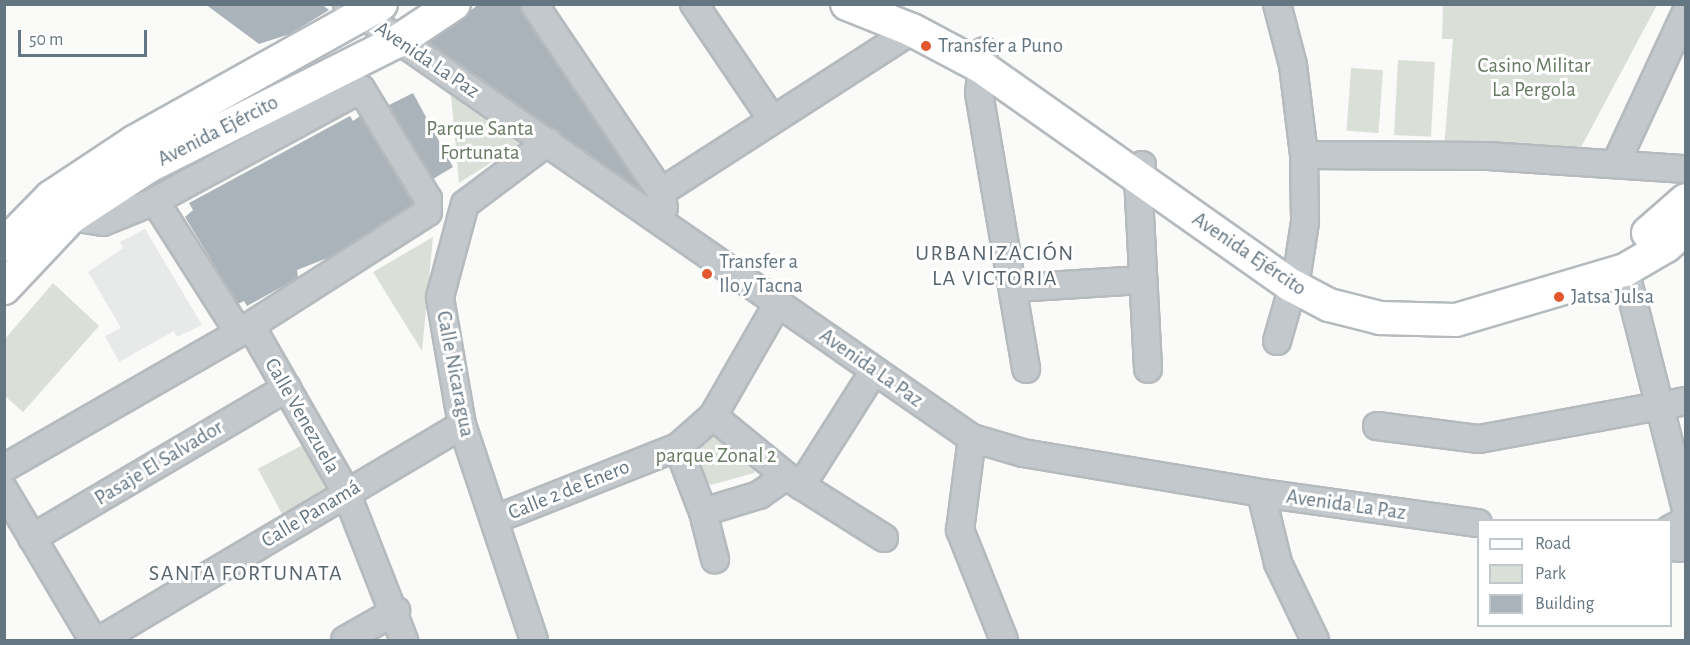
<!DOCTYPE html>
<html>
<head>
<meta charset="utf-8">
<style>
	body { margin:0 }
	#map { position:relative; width:1690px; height:645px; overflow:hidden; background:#fafaf8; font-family:"Alegreya Sans",sans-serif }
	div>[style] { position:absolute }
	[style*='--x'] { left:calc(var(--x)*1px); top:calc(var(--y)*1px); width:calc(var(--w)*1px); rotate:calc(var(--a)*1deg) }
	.built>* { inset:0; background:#e8e9e9 }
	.green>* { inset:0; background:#dadfd7; transform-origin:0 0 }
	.building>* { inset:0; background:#aab3b9 }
	.roads { filter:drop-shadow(2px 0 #b5babe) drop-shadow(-2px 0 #b5babe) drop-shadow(0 2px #b5babe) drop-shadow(0 -2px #b5babe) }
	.minor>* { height:26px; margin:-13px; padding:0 13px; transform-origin:13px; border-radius:13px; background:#c3c8cc }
	.major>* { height:32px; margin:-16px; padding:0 16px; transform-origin:16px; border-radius:16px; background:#fff }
	.dots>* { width:16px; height:16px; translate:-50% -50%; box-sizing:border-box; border:3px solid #fff; border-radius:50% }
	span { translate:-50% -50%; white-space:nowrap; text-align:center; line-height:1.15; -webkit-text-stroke:6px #fff; paint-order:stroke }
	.poi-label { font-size:21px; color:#657683 }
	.left { translate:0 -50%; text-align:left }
	.street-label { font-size:21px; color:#657683 }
	.park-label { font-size:21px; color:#687a64 }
	.neighbourhood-label { font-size:22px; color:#57646e; letter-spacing:1.5px }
	.frame { position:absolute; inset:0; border:6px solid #657683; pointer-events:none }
	.legend { position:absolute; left:1477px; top:519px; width:195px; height:108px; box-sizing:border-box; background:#fff; border:2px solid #c1c8cd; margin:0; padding:8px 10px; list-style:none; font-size:18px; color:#657683 }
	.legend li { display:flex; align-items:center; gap:12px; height:30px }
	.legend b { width:30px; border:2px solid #c1c8cd }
	.scale { position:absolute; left:18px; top:30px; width:129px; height:27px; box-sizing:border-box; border:3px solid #657683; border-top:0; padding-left:8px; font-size:18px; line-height:21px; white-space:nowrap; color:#657683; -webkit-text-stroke:4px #fff; paint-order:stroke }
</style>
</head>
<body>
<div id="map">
	<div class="built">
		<i style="clip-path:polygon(145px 229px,202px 325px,177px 337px,174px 331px,119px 362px,105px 336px,121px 328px,88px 272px,123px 248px,120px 242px)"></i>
	</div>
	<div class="green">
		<i style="clip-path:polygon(1443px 5px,1657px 5px,1578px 153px,1444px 147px,1453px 39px,1442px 39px)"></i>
		<i style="left:1398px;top:60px;width:37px;height:75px;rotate:3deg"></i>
		<i style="left:1351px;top:68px;width:32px;height:63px;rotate:4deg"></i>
		<i style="clip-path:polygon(450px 90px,522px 143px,459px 183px,452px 105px)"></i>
		<i style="clip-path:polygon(433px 237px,422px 351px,373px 272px)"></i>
		<i style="clip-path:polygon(53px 283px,99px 326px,23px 412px,5px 396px,5px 339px)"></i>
		<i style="clip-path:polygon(707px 424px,762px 456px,754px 473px,711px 485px,693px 469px,684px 444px)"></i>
		<i style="left:310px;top:441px;width:52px;height:59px;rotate:62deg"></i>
	</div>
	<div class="building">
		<i style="clip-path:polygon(205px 4px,321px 4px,329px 10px,290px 34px,259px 44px)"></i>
		<i style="clip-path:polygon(479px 4px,519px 4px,642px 191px,429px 42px)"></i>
		<i style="clip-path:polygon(413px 93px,453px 167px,433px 179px,389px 105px)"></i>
		<i style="clip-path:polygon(350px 116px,353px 121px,360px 116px,413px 204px,330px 257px,297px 270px,298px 278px,247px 306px,244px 301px,238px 304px,185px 217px,193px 210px,189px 203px)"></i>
	</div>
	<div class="roads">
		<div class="minor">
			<i style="--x:347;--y:4;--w:761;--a:34.78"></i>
			<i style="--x:972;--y:438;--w:53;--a:16.4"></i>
			<i style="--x:1023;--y:453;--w:241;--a:9.5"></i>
			<i style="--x:1261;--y:493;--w:219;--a:7.9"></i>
			<i style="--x:534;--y:4;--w:227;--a:56"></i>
			<i style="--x:661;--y:192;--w:16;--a:79"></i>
			<i style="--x:694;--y:4;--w:139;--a:55.9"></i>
			<i style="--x:1277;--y:4;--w:63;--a:75.3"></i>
			<i style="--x:1293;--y:65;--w:91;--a:83"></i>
			<i style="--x:1304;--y:155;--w:67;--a:89.1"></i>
			<i style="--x:1305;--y:222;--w:47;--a:98.7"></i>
			<i style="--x:1298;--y:268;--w:76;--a:106"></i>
			<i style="--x:984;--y:51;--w:42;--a:96.8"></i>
			<i style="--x:979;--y:93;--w:280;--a:80.3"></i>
			<i style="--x:1304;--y:155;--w:184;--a:0.3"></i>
			<i style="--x:1488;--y:156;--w:198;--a:3.8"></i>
			<i style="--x:1616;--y:163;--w:166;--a:-65.1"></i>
			<i style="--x:1142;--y:165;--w:13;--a:108"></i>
			<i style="--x:1138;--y:177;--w:192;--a:87"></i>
			<i style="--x:661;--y:192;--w:299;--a:-32.8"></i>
			<i style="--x:64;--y:210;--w:10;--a:45"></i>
			<i style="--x:71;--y:217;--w:32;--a:9"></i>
			<i style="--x:103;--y:222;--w:56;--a:-22"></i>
			<i style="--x:155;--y:201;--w:156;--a:57.5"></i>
			<i style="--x:1625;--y:270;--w:247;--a:75.7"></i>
			<i style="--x:1015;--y:288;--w:127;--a:-3.6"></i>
			<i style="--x:251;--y:326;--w:191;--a:60.2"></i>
			<i style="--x:346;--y:492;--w:159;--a:68.6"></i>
			<i style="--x:713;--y:416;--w:94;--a:39.4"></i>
			<i style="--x:786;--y:476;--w:116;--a:32.3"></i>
			<i style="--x:1377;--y:426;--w:103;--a:7.3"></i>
			<i style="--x:1479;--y:439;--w:210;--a:-10.4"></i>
			<i style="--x:972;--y:438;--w:93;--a:97.4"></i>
			<i style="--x:960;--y:530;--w:118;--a:68.2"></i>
			<i style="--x:678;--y:447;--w:70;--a:69"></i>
			<i style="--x:703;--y:512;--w:49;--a:75.7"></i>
			<i style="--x:4;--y:468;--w:271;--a:-29.9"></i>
			<i style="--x:239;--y:333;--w:224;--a:-32.6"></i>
			<i style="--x:428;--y:212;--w:13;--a:-90"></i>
			<i style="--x:428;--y:199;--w:129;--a:-121.3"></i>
			<i style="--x:361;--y:89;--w:234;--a:151.5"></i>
			<i style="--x:801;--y:486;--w:136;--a:-57.6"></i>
			<i style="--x:4;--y:490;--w:174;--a:59.3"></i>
			<i style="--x:1261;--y:493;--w:72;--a:76.3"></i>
			<i style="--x:1278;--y:563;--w:85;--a:64.3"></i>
			<i style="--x:703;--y:512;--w:59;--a:-16.9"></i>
			<i style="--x:759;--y:495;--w:33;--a:-35"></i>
			<i style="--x:496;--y:519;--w:196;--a:-21.6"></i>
			<i style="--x:678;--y:447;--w:47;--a:-41.5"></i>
			<i style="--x:713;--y:416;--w:130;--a:-60.1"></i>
			<i style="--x:1670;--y:529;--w:18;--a:-27"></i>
			<i style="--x:32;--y:538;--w:296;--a:-30.5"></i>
			<i style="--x:1670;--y:547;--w:16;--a:4"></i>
			<i style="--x:100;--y:640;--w:421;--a:-30.7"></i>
			<i style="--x:345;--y:640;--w:59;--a:-29.6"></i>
			<i style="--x:534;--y:640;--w:227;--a:-108.5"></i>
			<i style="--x:462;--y:425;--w:130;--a:-99.8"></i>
			<i style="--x:440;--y:297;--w:96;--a:-75"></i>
			<i style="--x:465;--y:204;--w:104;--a:-36.8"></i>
		</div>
		<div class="major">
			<i style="--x:847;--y:4;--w:70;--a:21.8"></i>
			<i style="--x:912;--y:30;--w:77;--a:27.9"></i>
			<i style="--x:980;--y:66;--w:380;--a:35.2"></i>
			<i style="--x:1291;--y:285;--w:43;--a:27.8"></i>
			<i style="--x:1329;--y:305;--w:53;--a:14.3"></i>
			<i style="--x:1380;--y:318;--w:76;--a:1.5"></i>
			<i style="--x:1456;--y:320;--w:176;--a:-16.5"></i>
			<i style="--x:1625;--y:270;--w:48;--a:-30.3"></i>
			<i style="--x:1666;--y:246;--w:27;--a:-42"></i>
			<i style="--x:1648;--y:233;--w:50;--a:-41"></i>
			<i style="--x:4;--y:245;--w:67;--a:-45.6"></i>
			<i style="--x:51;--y:197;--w:100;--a:-33.5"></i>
			<i style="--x:134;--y:142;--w:283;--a:-29.2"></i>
			<i style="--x:4;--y:288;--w:98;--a:-46.7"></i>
			<i style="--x:71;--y:217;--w:93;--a:-33.2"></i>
			<i style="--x:149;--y:166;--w:279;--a:-26.7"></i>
			<i style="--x:398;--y:41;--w:67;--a:-33.5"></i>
		</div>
	</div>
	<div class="dots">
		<i style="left:926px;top:46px;background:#e4572e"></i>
		<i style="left:707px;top:274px;background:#e4572e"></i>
		<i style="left:1559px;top:297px;background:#e4572e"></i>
	</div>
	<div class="poi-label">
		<span class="left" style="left:938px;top:46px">Transfer a Puno</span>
		<span class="left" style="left:719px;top:274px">Transfer a<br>Ilo y Tacna</span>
		<span class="left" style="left:1571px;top:297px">Jatsa Julsa</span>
	</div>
	<div class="street-label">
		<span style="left:427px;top:60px;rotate:34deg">Avenida La Paz</span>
		<span style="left:218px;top:131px;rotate:-27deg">Avenida Ejército</span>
		<span style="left:1249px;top:254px;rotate:34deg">Avenida Ejército</span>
		<span style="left:871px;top:368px;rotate:35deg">Avenida La Paz</span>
		<span style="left:455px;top:374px;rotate:79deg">Calle Nicaragua</span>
		<span style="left:302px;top:416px;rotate:60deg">Calle Venezuela</span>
		<span style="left:159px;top:463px;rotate:-31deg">Pasaje El Salvador</span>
		<span style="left:569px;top:490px;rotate:-22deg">Calle 2 de Enero</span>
		<span style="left:1346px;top:505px;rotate:8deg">Avenida La Paz</span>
		<span style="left:311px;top:514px;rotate:-31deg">Calle Panamá</span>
	</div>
	<div class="park-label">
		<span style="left:1534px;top:78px">Casino Militar<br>La Pergola</span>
		<span style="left:480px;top:141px">Parque Santa<br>Fortunata</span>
		<span style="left:716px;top:456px">parque Zonal 2</span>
	</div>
	<div class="neighbourhood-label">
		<span style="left:995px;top:266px">URBANIZACIÓN<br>LA VICTORIA</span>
		<span style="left:246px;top:574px">SANTA FORTUNATA</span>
	</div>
	<div class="frame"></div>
	<ul class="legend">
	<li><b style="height:8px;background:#fff"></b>Road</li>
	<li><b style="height:16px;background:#dadfd7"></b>Park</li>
	<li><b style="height:16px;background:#aab3b9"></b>Building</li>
	</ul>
	<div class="scale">50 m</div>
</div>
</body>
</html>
